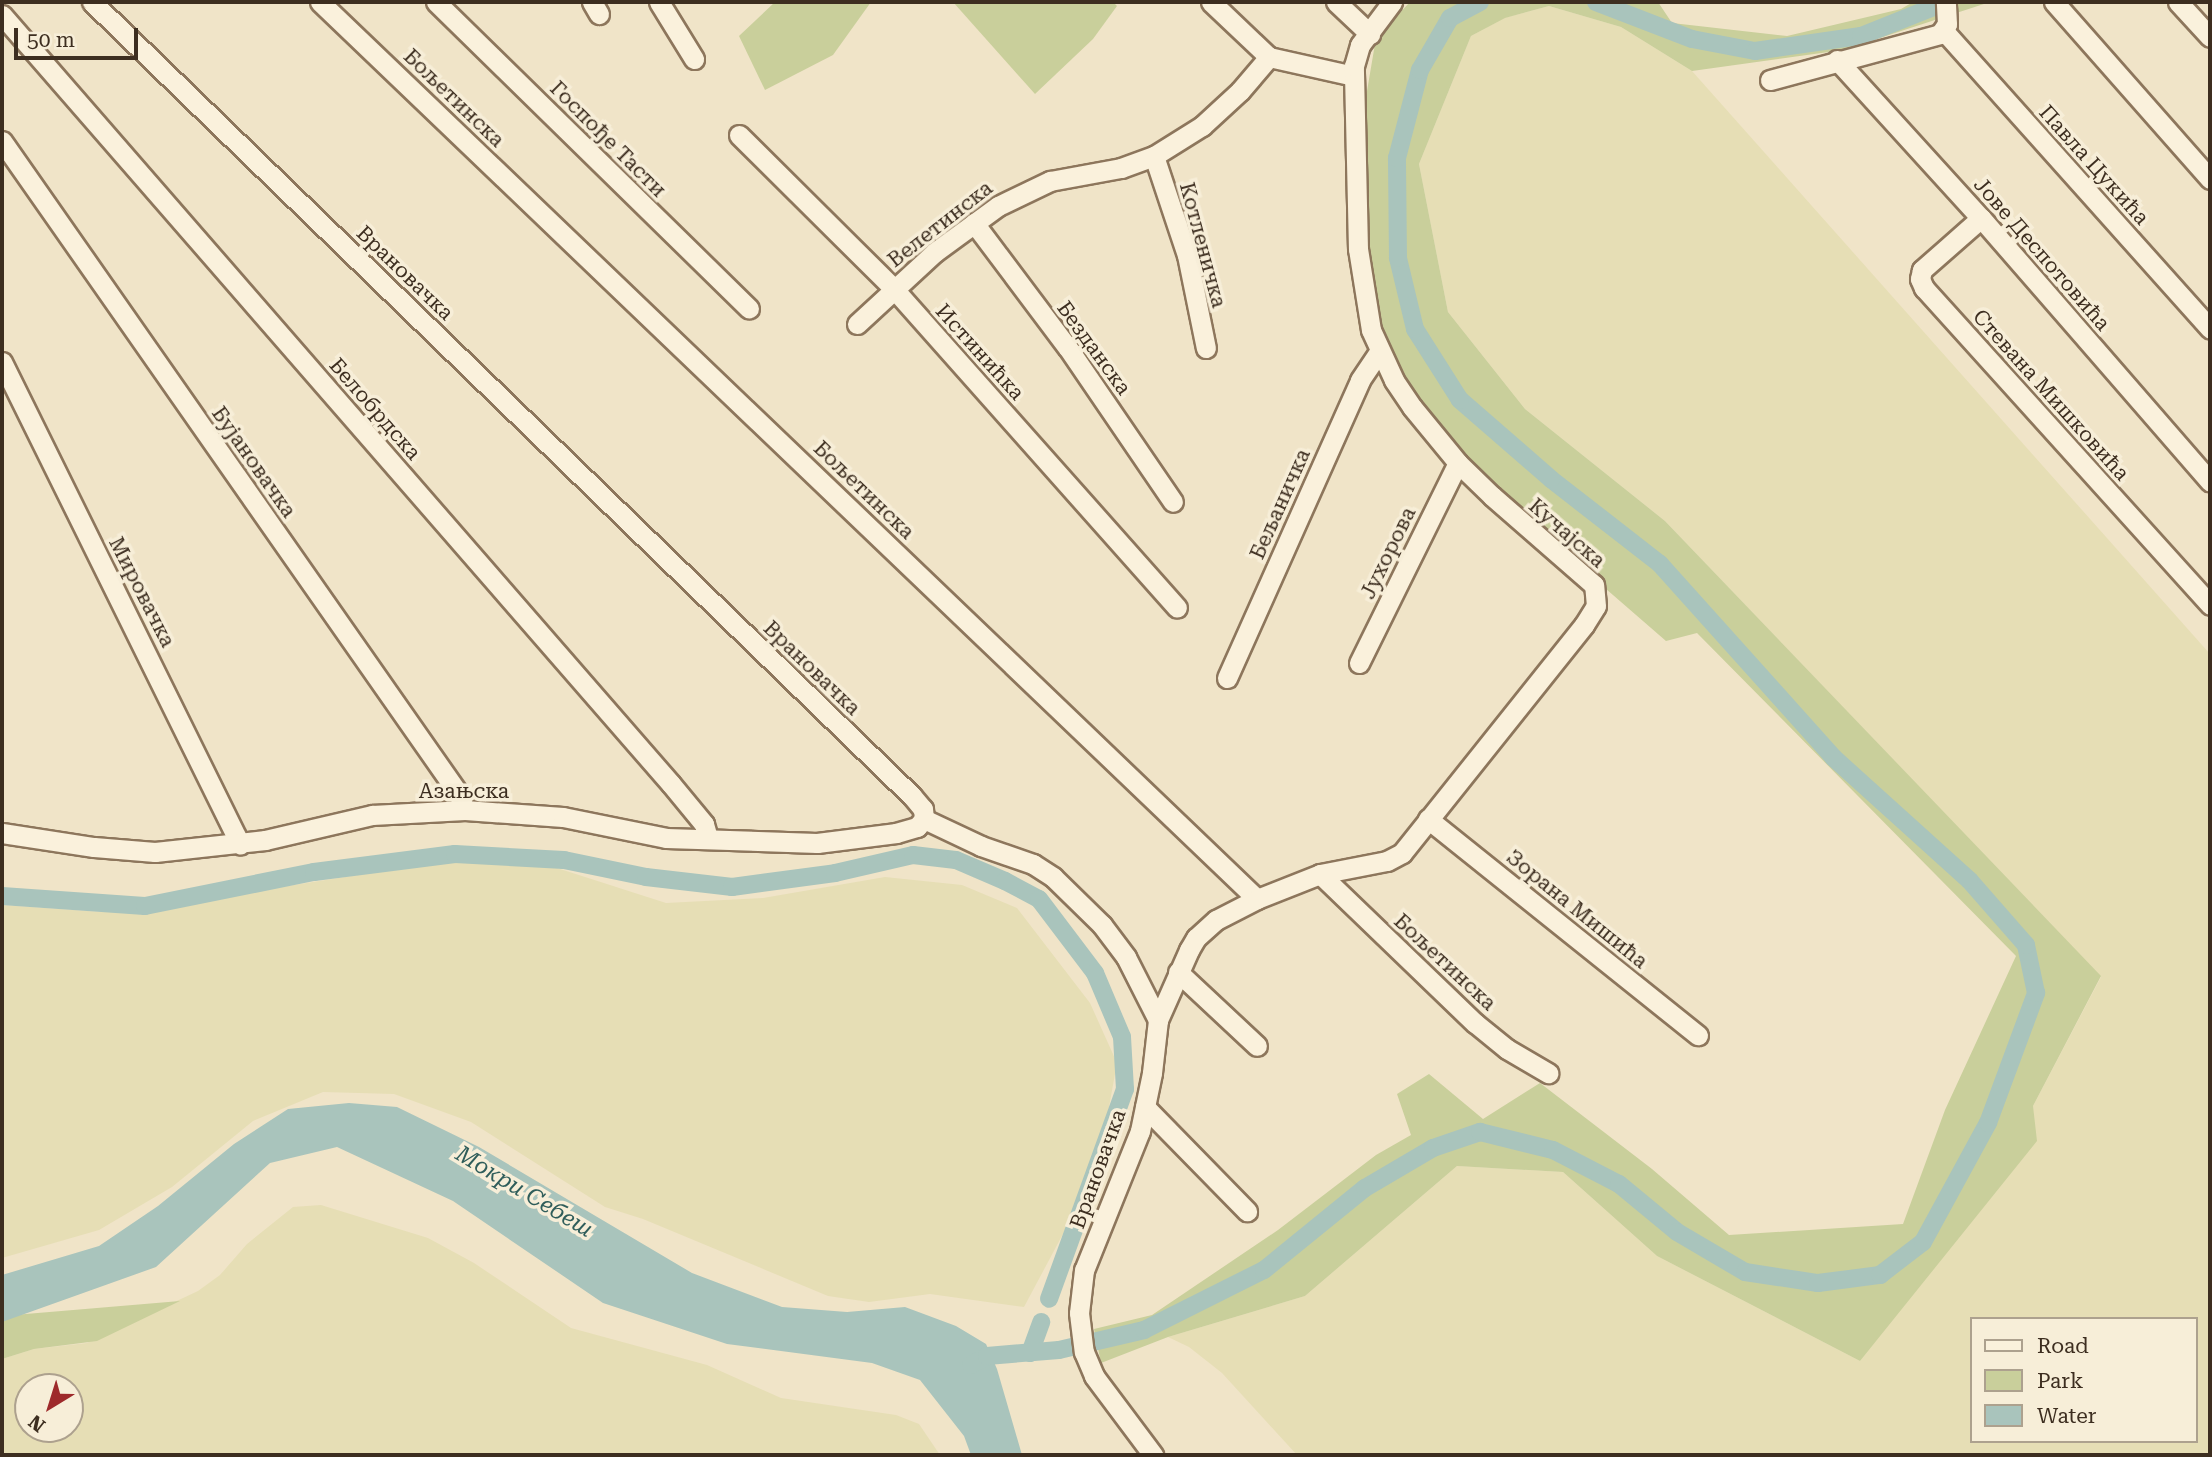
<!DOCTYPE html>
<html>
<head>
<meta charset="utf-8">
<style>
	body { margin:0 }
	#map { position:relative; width:2212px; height:1457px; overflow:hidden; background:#f0e4c8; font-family:"Roboto Serif",serif }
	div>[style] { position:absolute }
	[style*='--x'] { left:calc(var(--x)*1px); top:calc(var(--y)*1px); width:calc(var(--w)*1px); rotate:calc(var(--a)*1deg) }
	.farmland>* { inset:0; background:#e6deb5 }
	.green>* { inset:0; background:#c9cf9b }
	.water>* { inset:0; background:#a9c4bc }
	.canal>* { height:18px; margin:-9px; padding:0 9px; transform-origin:9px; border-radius:9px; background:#a9c4bc }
	.roads { filter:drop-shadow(2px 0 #8d765c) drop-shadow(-2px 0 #8d765c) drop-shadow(0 2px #8d765c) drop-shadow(0 -2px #8d765c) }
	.minor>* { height:19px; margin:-9.5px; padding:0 9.5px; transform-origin:9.5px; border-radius:9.5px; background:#faf1dc }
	span { translate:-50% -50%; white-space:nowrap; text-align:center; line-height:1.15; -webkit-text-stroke:7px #f7eed8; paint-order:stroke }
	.street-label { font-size:21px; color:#3d2e20 }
	.water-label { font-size:23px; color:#2f5d5a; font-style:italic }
	.frame { position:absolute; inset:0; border:4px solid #3d2e20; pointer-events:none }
	.legend { position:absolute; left:1970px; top:1317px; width:228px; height:126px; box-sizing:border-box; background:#f7eed8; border:2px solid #ada18e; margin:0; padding:9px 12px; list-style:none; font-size:21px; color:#3d2e20 }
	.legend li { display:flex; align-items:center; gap:14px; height:35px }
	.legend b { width:35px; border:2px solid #ada18e }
	.north { position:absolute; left:14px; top:1373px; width:70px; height:70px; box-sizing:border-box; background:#f7eed8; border:2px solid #ada18e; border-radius:50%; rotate:218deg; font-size:19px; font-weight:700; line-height:28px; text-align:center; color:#3d2e20 }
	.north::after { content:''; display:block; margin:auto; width:24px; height:32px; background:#9e2a2b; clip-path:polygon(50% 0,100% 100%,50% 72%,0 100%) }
	.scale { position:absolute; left:14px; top:28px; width:124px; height:32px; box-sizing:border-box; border:4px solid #3d2e20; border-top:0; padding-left:9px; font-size:21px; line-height:24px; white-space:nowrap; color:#3d2e20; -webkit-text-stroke:5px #f7eed8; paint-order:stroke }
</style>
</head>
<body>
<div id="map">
	<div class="farmland">
		<i style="clip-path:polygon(evenodd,1549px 6px,1621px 27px,1692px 71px,2210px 654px,2210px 1455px,1297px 1455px,1222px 1373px,1189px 1347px,1168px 1337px,1305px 1296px,1457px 1166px,1563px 1172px,1657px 1256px,1860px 1361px,2033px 1106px,2101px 977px,1665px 521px,1525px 409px,1448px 312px,1419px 164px,1471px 36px,1504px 18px,1549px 6px,1972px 1319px,2196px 1319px,2196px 1441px,1972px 1441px,1972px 1319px)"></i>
		<i style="clip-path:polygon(466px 858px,557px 868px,666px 903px,763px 898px,885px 877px,962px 885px,1017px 908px,1090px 1003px,1117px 1063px,1105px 1129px,1072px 1217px,1024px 1307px,930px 1294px,869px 1302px,828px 1296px,643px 1219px,605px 1207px,471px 1122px,394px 1094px,323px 1092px,253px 1121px,172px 1187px,99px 1230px,2px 1258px,2px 905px,102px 912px,148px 908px)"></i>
		<i style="clip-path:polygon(evenodd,321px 1205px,428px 1238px,474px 1263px,571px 1328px,707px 1365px,781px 1398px,896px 1415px,919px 1424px,940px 1455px,2px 1455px,2px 1359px,34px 1349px,87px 1343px,198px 1291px,220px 1275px,247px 1244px,293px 1207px,321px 1205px,28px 1387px,70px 1387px,70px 1429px,28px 1429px,28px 1387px)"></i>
	</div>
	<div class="green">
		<i style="clip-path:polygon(775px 2px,871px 2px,833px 55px,765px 90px,739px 36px)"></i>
		<i style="clip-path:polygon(953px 2px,1113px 2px,1117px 6px,1093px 39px,1035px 94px)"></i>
		<i style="clip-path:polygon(1410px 2px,1658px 2px,1672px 23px,1787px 36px,1901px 9px,1913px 2px,1990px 2px,1843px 50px,1692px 71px,1621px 27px,1549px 6px,1505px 18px,1471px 36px,1419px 164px,1448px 312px,1525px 409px,1665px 521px,2101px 976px,2033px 1106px,2037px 1141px,1860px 1361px,1657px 1256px,1563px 1172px,1457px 1166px,1305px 1296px,1168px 1337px,1101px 1363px,1094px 1329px,1152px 1315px,1278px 1230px,1376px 1155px,1411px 1135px,1397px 1094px,1429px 1074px,1483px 1119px,1540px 1083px,1652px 1169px,1729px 1235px,1903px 1224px,1945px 1110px,2016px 956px,1697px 633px,1666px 641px,1530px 523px,1436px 424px,1383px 346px,1359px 247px,1357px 150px,1376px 38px)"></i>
		<i style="clip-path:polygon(180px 1301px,97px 1341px,34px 1349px,2px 1359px,2px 1316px)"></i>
	</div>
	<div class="water">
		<i style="clip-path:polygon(349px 1103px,397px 1107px,479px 1147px,692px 1273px,782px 1307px,847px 1312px,905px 1307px,956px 1326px,986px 1344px,997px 1369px,1022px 1455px,971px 1455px,964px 1436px,920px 1380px,872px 1363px,727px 1344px,603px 1303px,453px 1201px,337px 1147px,270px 1163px,156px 1267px,2px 1322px,2px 1275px,99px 1246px,158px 1206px,234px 1144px,288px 1109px)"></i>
	</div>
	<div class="canal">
		<i style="--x:1596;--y:2;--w:103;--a:21.1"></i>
		<i style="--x:1692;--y:39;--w:64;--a:10.8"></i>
		<i style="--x:1755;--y:51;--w:107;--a:-8.1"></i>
		<i style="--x:1861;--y:36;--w:92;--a:-21.8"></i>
		<i style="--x:2;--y:896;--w:143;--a:4"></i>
		<i style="--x:145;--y:906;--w:172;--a:-11.4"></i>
		<i style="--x:314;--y:872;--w:142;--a:-7.3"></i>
		<i style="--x:455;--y:854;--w:109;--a:3.2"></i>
		<i style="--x:564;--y:860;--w:84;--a:11.7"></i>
		<i style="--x:646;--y:877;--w:87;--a:6.6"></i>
		<i style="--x:732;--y:887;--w:104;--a:-7.7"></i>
		<i style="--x:835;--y:873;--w:80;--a:-13"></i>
		<i style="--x:913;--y:855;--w:43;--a:6.6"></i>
		<i style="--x:956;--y:860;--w:53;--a:23.2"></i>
		<i style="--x:1005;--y:881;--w:38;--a:28"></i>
		<i style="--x:1039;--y:899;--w:93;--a:52.9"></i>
		<i style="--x:1095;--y:973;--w:69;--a:67.1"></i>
		<i style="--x:1122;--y:1037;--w:52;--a:86.7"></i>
		<i style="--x:1125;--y:1089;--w:223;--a:109.9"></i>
		<i style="--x:1030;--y:1353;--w:33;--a:-70"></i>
		<i style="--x:971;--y:1365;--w:18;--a:-29"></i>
		<i style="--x:987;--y:1356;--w:72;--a:-4.8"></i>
		<i style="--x:1059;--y:1350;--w:87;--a:-13.2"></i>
		<i style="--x:1144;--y:1330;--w:134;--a:-26.6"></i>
		<i style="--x:1264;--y:1270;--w:130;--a:-39.1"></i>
		<i style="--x:1365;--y:1188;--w:79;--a:-30.5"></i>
		<i style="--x:1433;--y:1148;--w:50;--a:-18.8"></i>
		<i style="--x:1480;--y:1132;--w:75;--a:13.9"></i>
		<i style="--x:1553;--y:1150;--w:74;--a:27.3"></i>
		<i style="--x:1619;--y:1184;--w:75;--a:39.6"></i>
		<i style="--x:1677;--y:1232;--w:79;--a:30.5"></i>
		<i style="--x:1745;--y:1272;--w:74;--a:8.6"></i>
		<i style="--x:1818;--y:1283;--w:63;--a:-7.4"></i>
		<i style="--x:1880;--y:1275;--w:54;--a:-37.5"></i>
		<i style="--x:1923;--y:1242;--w:136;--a:-61.4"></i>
		<i style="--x:1988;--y:1123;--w:139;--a:-69.7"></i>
		<i style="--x:2036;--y:993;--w:49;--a:-101.8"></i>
		<i style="--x:2026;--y:945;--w:86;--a:-131.2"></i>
		<i style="--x:1969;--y:880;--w:182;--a:-137.9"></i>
		<i style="--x:1834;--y:758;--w:261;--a:-131.9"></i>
		<i style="--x:1660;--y:564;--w:138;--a:-142.1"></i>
		<i style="--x:1551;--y:479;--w:121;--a:-139"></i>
		<i style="--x:1460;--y:400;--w:84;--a:-122.4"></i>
		<i style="--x:1415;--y:329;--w:73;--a:-103.5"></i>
		<i style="--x:1398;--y:258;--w:100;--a:-90.6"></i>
		<i style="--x:1397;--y:158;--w:91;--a:-75.4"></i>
		<i style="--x:1420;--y:70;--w:60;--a:-60"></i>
		<i style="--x:1450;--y:18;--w:34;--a:-28"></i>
	</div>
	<div class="roads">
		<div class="minor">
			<i style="--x:92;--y:2;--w:1141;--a:44.08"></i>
			<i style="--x:912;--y:796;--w:17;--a:50"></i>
			<i style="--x:923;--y:809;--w:10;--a:84"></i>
			<i style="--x:320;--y:2;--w:1297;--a:43.75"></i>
			<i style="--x:436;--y:2;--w:438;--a:44.4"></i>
			<i style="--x:592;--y:2;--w:14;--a:60"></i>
			<i style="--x:659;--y:2;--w:67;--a:58.4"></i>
			<i style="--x:1211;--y:2;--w:80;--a:43.5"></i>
			<i style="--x:1336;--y:2;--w:47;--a:43.3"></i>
			<i style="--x:2054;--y:2;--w:236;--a:48.6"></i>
			<i style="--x:2178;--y:2;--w:47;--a:47.6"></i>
			<i style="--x:2;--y:15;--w:1019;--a:48.98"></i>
			<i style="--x:671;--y:784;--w:52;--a:50.5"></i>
			<i style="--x:704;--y:824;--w:15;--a:74"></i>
			<i style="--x:1944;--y:31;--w:399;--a:48.2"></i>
			<i style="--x:1837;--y:60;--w:214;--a:47.7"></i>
			<i style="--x:1981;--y:218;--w:349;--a:49"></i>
			<i style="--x:1770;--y:80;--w:176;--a:-15.1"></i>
			<i style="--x:1940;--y:34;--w:12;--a:-55"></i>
			<i style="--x:1947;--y:24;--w:22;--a:-93"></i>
			<i style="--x:739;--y:135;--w:218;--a:44.8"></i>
			<i style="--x:894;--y:289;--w:426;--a:48.4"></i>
			<i style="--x:2;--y:141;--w:796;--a:55.03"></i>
			<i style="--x:458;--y:793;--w:18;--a:68"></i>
			<i style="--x:1154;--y:156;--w:104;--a:71.6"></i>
			<i style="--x:1187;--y:255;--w:95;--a:78.5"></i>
			<i style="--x:1981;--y:218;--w:79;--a:138.6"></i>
			<i style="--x:1922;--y:270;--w:9;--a:103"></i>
			<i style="--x:1920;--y:279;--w:10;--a:66"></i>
			<i style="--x:1924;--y:288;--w:427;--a:47.9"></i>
			<i style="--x:974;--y:223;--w:156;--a:53.1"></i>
			<i style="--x:1068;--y:348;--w:186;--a:55.7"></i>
			<i style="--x:857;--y:324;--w:106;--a:-42.7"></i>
			<i style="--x:935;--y:252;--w:78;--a:-36.1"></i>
			<i style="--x:998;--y:206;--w:58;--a:-25.7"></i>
			<i style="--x:1050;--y:181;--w:72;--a:-10.4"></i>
			<i style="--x:1121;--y:168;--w:35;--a:-20"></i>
			<i style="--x:1154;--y:156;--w:57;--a:-32"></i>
			<i style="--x:1202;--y:126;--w:52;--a:-42.6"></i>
			<i style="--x:1240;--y:91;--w:45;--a:-49.5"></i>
			<i style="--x:1269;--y:57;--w:87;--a:12.6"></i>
			<i style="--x:2;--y:362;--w:538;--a:63.72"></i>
			<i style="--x:1359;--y:663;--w:223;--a:-63.7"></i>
			<i style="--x:1227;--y:678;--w:326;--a:-65.9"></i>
			<i style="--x:1360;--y:380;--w:34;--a:-56"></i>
			<i style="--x:924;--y:819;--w:63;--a:25.3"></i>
			<i style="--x:981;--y:846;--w:55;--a:19.1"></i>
			<i style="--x:1033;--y:864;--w:24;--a:33"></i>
			<i style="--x:1053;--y:877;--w:69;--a:44.4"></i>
			<i style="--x:1102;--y:925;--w:40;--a:53"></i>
			<i style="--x:1126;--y:957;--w:71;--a:63.1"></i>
			<i style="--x:1158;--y:1020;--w:53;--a:96.5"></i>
			<i style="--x:1152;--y:1073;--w:59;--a:101.7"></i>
			<i style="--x:1140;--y:1131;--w:150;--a:111.9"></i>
			<i style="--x:1084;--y:1270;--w:43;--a:96.6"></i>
			<i style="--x:1079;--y:1313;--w:39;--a:83"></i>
			<i style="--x:1084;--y:1352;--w:26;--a:67"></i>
			<i style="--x:1094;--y:1376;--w:99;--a:53.2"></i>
			<i style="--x:1428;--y:819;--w:346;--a:38.7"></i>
			<i style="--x:2;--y:833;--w:93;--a:8.7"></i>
			<i style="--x:94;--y:847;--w:61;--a:4.7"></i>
			<i style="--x:155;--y:852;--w:111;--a:-6.2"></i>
			<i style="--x:265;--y:840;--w:110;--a:-13.2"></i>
			<i style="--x:372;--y:815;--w:93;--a:-3.1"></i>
			<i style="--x:465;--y:810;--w:98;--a:4.1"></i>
			<i style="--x:563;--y:817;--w:105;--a:11.5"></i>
			<i style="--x:666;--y:838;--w:151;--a:1.9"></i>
			<i style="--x:817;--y:843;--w:80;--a:-7.2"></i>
			<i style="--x:896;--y:833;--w:22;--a:-16"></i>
			<i style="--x:917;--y:827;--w:11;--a:-49"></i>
			<i style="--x:1320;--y:874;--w:215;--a:43.9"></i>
			<i style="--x:1475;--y:1023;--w:41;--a:39.1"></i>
			<i style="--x:1507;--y:1049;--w:48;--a:30.3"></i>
			<i style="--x:1178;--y:972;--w:108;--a:43.1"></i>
			<i style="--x:1158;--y:1020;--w:77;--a:-66.1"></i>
			<i style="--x:1189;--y:950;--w:14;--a:-60"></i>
			<i style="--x:1196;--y:938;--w:27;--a:-42"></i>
			<i style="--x:1216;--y:920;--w:46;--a:-27.1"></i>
			<i style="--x:1257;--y:899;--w:68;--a:-21.6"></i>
			<i style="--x:1320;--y:874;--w:68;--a:-11"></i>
			<i style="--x:1387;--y:861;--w:17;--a:-28"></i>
			<i style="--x:1402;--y:853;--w:292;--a:-51.4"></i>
			<i style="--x:1584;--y:625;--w:22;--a:-58"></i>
			<i style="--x:1596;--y:606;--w:21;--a:-95"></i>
			<i style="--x:1594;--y:585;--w:135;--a:-138.9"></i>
			<i style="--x:1492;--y:496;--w:47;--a:-135.9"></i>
			<i style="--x:1458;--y:463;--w:72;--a:-129.4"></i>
			<i style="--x:1412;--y:407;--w:32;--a:-124"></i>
			<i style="--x:1394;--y:380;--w:55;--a:-114.7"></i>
			<i style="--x:1371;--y:330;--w:82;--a:-99.1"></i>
			<i style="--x:1358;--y:249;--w:183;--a:-91.3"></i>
			<i style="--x:1354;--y:66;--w:22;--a:-74"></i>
			<i style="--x:1360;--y:45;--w:54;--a:-53.3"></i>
			<i style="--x:1145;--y:1107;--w:146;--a:45.6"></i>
		</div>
	</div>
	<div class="street-label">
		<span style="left:454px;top:98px;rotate:44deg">Бољетинска</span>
		<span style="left:608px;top:139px;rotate:45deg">Госпође Тасти</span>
		<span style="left:2094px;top:165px;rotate:48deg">Павла Цукића</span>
		<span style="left:940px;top:224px;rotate:-38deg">Велетинска</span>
		<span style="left:1203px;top:245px;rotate:75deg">Котленичка</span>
		<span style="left:2042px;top:254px;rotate:49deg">Јове Деспотовића</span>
		<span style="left:405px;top:273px;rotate:44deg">Врановачка</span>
		<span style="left:1094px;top:348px;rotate:54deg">Безданска</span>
		<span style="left:980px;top:352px;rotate:48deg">Истинићка</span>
		<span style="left:2051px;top:395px;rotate:48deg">Стевана Мишковића</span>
		<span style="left:375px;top:409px;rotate:49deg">Белобрдска</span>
		<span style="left:254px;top:462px;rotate:55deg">Бујановачка</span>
		<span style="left:864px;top:490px;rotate:44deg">Бољетинска</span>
		<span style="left:1280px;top:504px;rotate:-66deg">Бељаничка</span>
		<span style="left:1567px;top:533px;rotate:41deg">Кучајска</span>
		<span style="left:1388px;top:553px;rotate:-64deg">Јухорова</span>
		<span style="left:142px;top:592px;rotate:63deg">Мировачка</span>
		<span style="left:812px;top:668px;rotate:44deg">Врановачка</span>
		<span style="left:464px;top:791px">Азањска</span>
		<span style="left:1577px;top:909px;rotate:39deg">Зорана Мишића</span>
		<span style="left:1445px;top:962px;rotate:43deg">Бољетинска</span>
		<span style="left:1098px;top:1169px;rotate:-70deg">Врановачка</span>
	</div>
	<div class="water-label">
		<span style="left:524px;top:1192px;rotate:31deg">Мокри Себеш</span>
	</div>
	<div class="frame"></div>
	<ul class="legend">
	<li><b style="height:9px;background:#faf1dc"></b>Road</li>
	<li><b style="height:19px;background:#c9cf9b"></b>Park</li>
	<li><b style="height:19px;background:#a9c4bc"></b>Water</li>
	</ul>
	<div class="north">N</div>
	<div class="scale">50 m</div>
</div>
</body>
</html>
